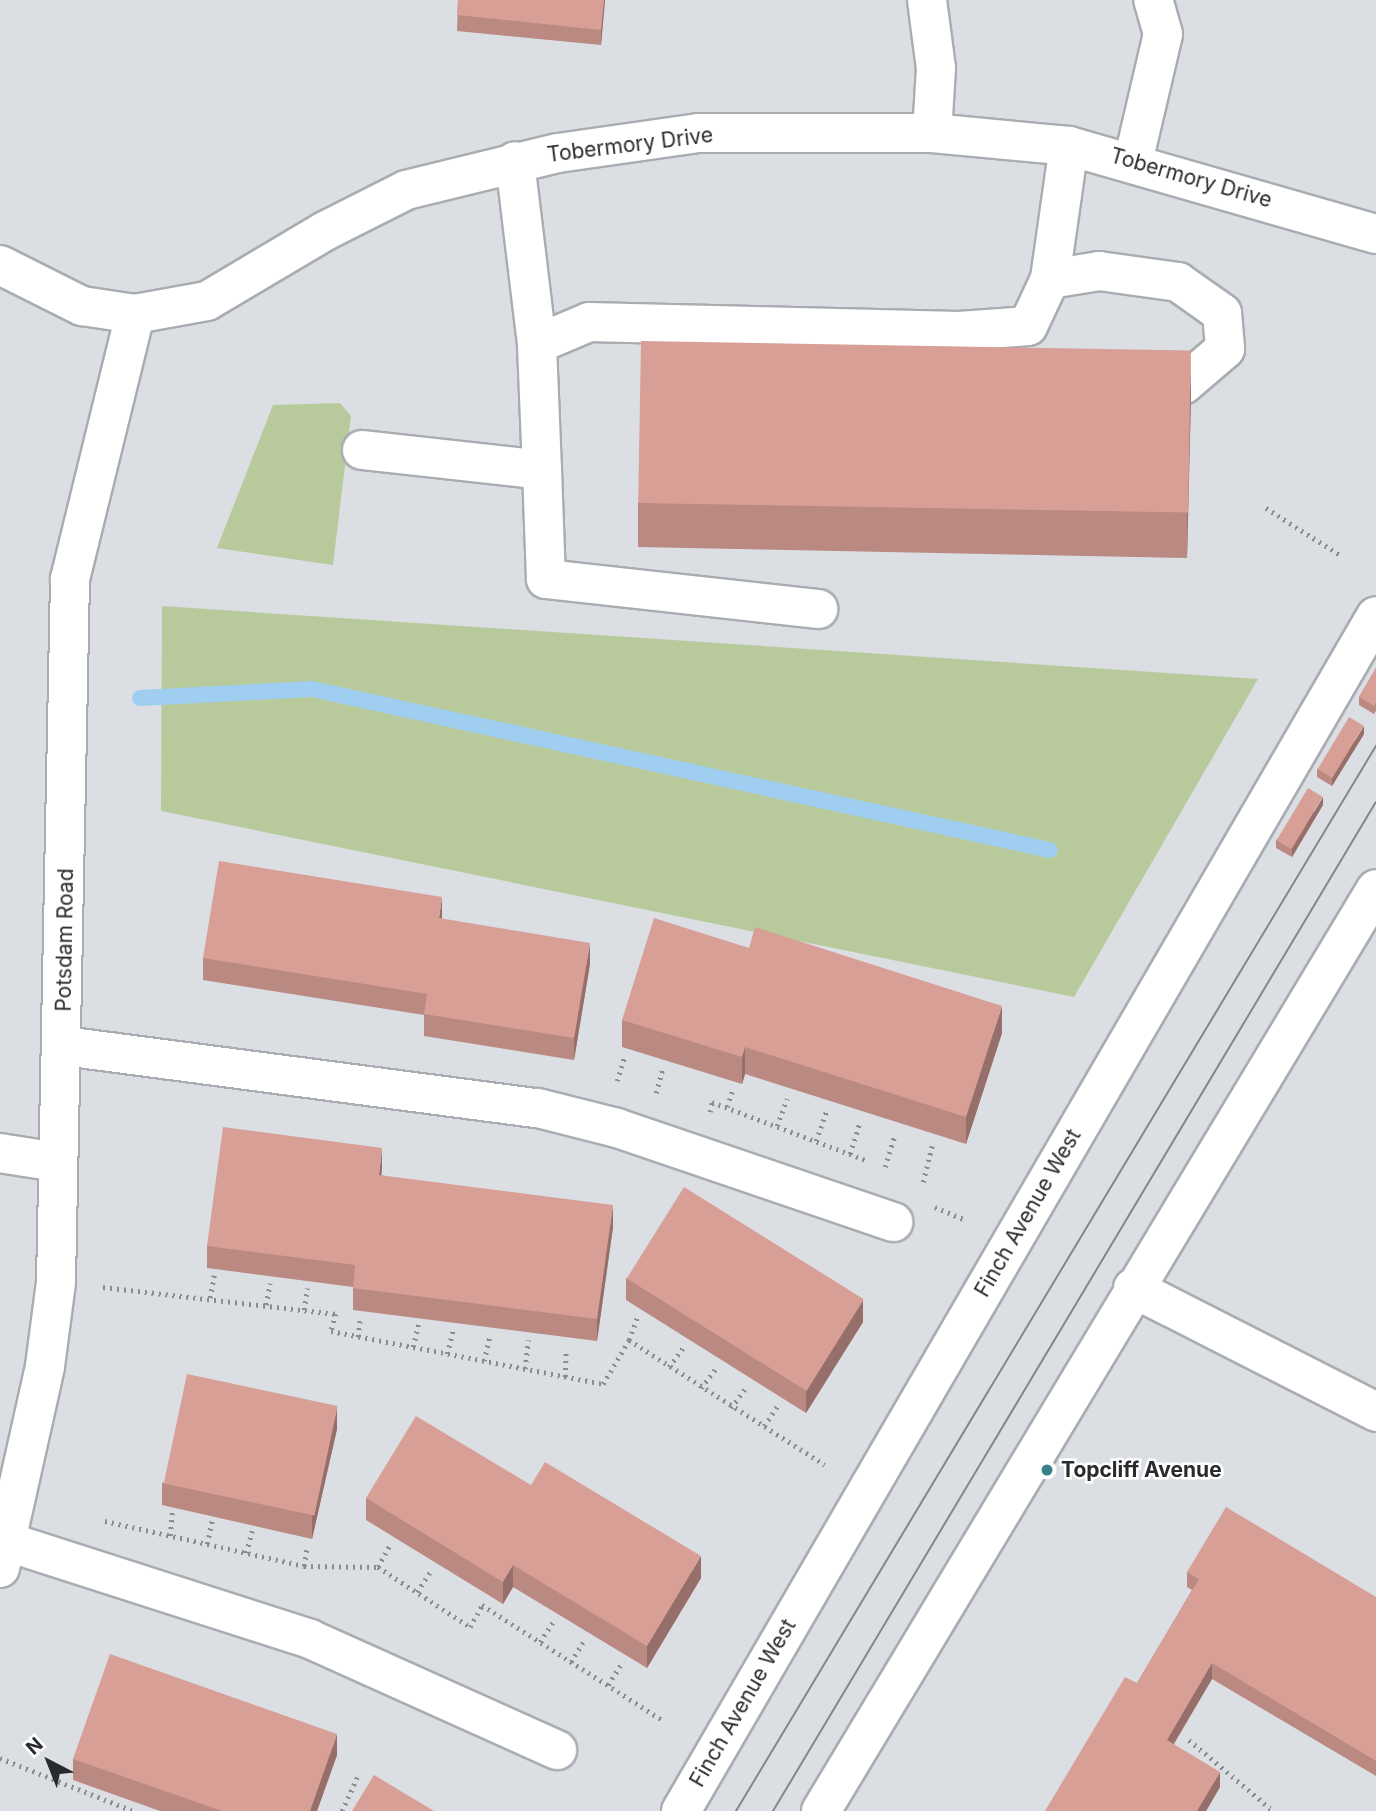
<!DOCTYPE html>
<html>
<head>
<meta charset="utf-8">
<style>
	body { margin:0 }
	#map { position:relative; width:1376px; height:1811px; overflow:hidden; background:#dbdfe4; font-family:Inter,sans-serif }
	div>[style] { position:absolute }
	[style*='--x'] { left:calc(var(--x)*1px); top:calc(var(--y)*1px); width:calc(var(--w)*1px); rotate:calc(var(--a)*1deg) }
	.green>* { inset:0; background:#b8ca9c }
	.stream>* { height:16px; margin:-8px; padding:0 8px; transform-origin:8px; border-radius:8px; background:#9fcef1 }
	.path>* { height:4.5px; margin-top:-2.25px; transform-origin:0; background:repeating-linear-gradient(90deg,#8a8d90 0 2px,transparent 0 7px) }
	.roads { filter:drop-shadow(2px 0 #a9adb2) drop-shadow(-2px 0 #a9adb2) drop-shadow(0 2px #a9adb2) drop-shadow(0 -2px #a9adb2) }
	.minor>* { height:38px; margin:-19px; padding:0 19px; transform-origin:19px; border-radius:19px; background:#fff }
	.major>* { height:38px; margin:-19px; padding:0 19px; transform-origin:19px; border-radius:19px; background:#fff }
	.tram>* { height:2px; margin:-1px; padding:0 1px; transform-origin:1px; border-radius:1px; background:#83878a }
	.wall>* { inset:0; background:#ba8982 }
	.shaded-wall>* { inset:0; background:#976f6a }
	.building>* { inset:0; background:#d89f97; transform-origin:0 0 }
	.dots>* { width:19px; height:19px; translate:-50% -50%; box-sizing:border-box; border:4px solid #fff; border-radius:50% }
	span { translate:-50% -50%; white-space:nowrap; text-align:center; line-height:1.15; -webkit-text-stroke:5px #fff; paint-order:stroke }
	.street-label { font-size:21px; color:#282a2c }
	.poi-label { font-size:21px; color:#282a2c; font-weight:700 }
	.left { translate:0 -50%; text-align:left }
	.north { position:absolute; left:14px; top:1727px; width:70px; height:70px; -webkit-text-stroke:5px #fff; paint-order:stroke; rotate:318deg; font-size:19px; font-weight:700; line-height:28px; text-align:center; color:#282a2c }
	.north::after { content:''; display:block; margin:auto; width:24px; height:32px; background:#282a2c; clip-path:polygon(50% 0,100% 100%,50% 72%,0 100%) }
</style>
</head>
<body>
<div id="map">
	<div class="green">
		<i style="clip-path:polygon(340px 403px,351px 416px,333px 565px,217px 548px,273px 405px)"></i>
		<i style="clip-path:polygon(162px 606px,1258px 679px,1074px 997px,161px 811px)"></i>
	</div>
	<div class="stream">
		<i style="--x:140;--y:698;--w:172;--a:-3"></i>
		<i style="--x:312;--y:689;--w:755;--a:12.31"></i>
	</div>
	<div class="path">
		<i style="--x:1266;--y:508;--w:88;--a:32.4"></i>
		<i style="--x:617;--y:1081;--w:24;--a:-73"></i>
		<i style="--x:656;--y:1093;--w:27;--a:-75"></i>
		<i style="--x:727;--y:1107;--w:19;--a:-72"></i>
		<i style="--x:710;--y:1112;--w:10;--a:-79"></i>
		<i style="--x:712;--y:1102;--w:167;--a:20.7"></i>
		<i style="--x:777;--y:1126;--w:29;--a:-70"></i>
		<i style="--x:816;--y:1141;--w:31;--a:-71"></i>
		<i style="--x:850;--y:1154;--w:34;--a:-73"></i>
		<i style="--x:885;--y:1167;--w:34;--a:-73"></i>
		<i style="--x:923;--y:1182;--w:37;--a:-76"></i>
		<i style="--x:935;--y:1207;--w:33;--a:23"></i>
		<i style="--x:103;--y:1287;--w:235;--a:6.6"></i>
		<i style="--x:336;--y:1314;--w:18;--a:106"></i>
		<i style="--x:331;--y:1331;--w:277;--a:11"></i>
		<i style="--x:603;--y:1384;--w:51;--a:-59.4"></i>
		<i style="--x:629;--y:1340;--w:232;--a:32.5"></i>
		<i style="--x:210;--y:1298;--w:27;--a:-80"></i>
		<i style="--x:266;--y:1305;--w:22;--a:-80"></i>
		<i style="--x:304;--y:1310;--w:22;--a:-82"></i>
		<i style="--x:358;--y:1337;--w:20;--a:-84"></i>
		<i style="--x:629;--y:1340;--w:23;--a:-70"></i>
		<i style="--x:413;--y:1347;--w:23;--a:-77"></i>
		<i style="--x:447;--y:1354;--w:25;--a:-76"></i>
		<i style="--x:484;--y:1361;--w:27;--a:-77"></i>
		<i style="--x:669;--y:1367;--w:24;--a:-54"></i>
		<i style="--x:525;--y:1369;--w:29;--a:-84"></i>
		<i style="--x:565;--y:1377;--w:28;--a:-88"></i>
		<i style="--x:701;--y:1388;--w:25;--a:-53"></i>
		<i style="--x:731;--y:1408;--w:24;--a:-54"></i>
		<i style="--x:764;--y:1426;--w:25;--a:-56"></i>
		<i style="--x:105;--y:1521;--w:204;--a:12.7"></i>
		<i style="--x:304;--y:1566;--w:74;--a:0.8"></i>
		<i style="--x:378;--y:1567;--w:110;--a:33.1"></i>
		<i style="--x:470;--y:1627;--w:25;--a:-61"></i>
		<i style="--x:482;--y:1605;--w:216;--a:32.5"></i>
		<i style="--x:170;--y:1536;--w:24;--a:-85"></i>
		<i style="--x:207;--y:1544;--w:24;--a:-78"></i>
		<i style="--x:246;--y:1553;--w:23;--a:-75"></i>
		<i style="--x:304;--y:1566;--w:19;--a:-81"></i>
		<i style="--x:378;--y:1567;--w:26;--a:-62"></i>
		<i style="--x:417;--y:1592;--w:27;--a:-57"></i>
		<i style="--x:540;--y:1642;--w:27;--a:-57"></i>
		<i style="--x:571;--y:1662;--w:27;--a:-59"></i>
		<i style="--x:608;--y:1685;--w:28;--a:-58"></i>
		<i style="--x:1189;--y:1740;--w:106;--a:40"></i>
		<i style="--x:0;--y:1758;--w:143;--a:21.7"></i>
		<i style="--x:342;--y:1811;--w:39;--a:-66"></i>
		<i style="--x:1268;--y:1811;--w:7;--a:0"></i>
	</div>
	<div class="roads">
		<div class="minor">
			<i style="--x:927;--y:0;--w:69;--a:82.5"></i>
			<i style="--x:936;--y:68;--w:65;--a:93.5"></i>
			<i style="--x:1133;--y:162;--w:131;--a:-76.8"></i>
			<i style="--x:1163;--y:34;--w:35;--a:-106"></i>
			<i style="--x:0;--y:265;--w:92;--a:26.6"></i>
			<i style="--x:82;--y:306;--w:54;--a:8.6"></i>
			<i style="--x:135;--y:314;--w:73;--a:-10.2"></i>
			<i style="--x:207;--y:301;--w:137;--a:-30.7"></i>
			<i style="--x:325;--y:231;--w:91;--a:-26.8"></i>
			<i style="--x:406;--y:190;--w:156;--a:-13.7"></i>
			<i style="--x:558;--y:153;--w:142;--a:-8.1"></i>
			<i style="--x:699;--y:133;--w:233;--a:0"></i>
			<i style="--x:932;--y:133;--w:138;--a:5.4"></i>
			<i style="--x:1069;--y:146;--w:319;--a:16"></i>
			<i style="--x:1050;--y:279;--w:134;--a:-81.9"></i>
			<i style="--x:537;--y:344;--w:56;--a:-22.9"></i>
			<i style="--x:589;--y:322;--w:370;--a:1.4"></i>
			<i style="--x:959;--y:331;--w:69;--a:-4.1"></i>
			<i style="--x:1028;--y:326;--w:52;--a:-64.9"></i>
			<i style="--x:1050;--y:279;--w:50;--a:-9.3"></i>
			<i style="--x:1099;--y:271;--w:80;--a:7.9"></i>
			<i style="--x:1178;--y:282;--w:54;--a:35.2"></i>
			<i style="--x:1222;--y:313;--w:36;--a:85"></i>
			<i style="--x:1225;--y:349;--w:55;--a:139.4"></i>
			<i style="--x:362;--y:450;--w:181;--a:6.3"></i>
			<i style="--x:542;--y:470;--w:126;--a:-92.3"></i>
			<i style="--x:537;--y:344;--w:184;--a:-96.9"></i>
			<i style="--x:542;--y:470;--w:109;--a:87.9"></i>
			<i style="--x:546;--y:579;--w:274;--a:6.3"></i>
			<i style="--x:64;--y:1046;--w:478;--a:7.5"></i>
			<i style="--x:538;--y:1108;--w:81;--a:14.2"></i>
			<i style="--x:617;--y:1128;--w:292;--a:18.8"></i>
			<i style="--x:0;--y:1153;--w:58;--a:9"></i>
			<i style="--x:1133;--y:1288;--w:273;--a:27"></i>
			<i style="--x:8;--y:1542;--w:317;--a:17.8"></i>
			<i style="--x:310;--y:1639;--w:271;--a:24.2"></i>
			<i style="--x:0;--y:1568;--w:207;--a:-77.4"></i>
			<i style="--x:45;--y:1366;--w:85;--a:-82.5"></i>
			<i style="--x:56;--y:1282;--w:703;--a:-88.86"></i>
			<i style="--x:70;--y:579;--w:273;--a:-76.2"></i>
		</div>
		<div class="major">
			<i style="--x:681;--y:1811;--w:1382;--a:-59.82"></i>
			<i style="--x:821;--y:1811;--w:1076;--a:-58.95"></i>
		</div>
	</div>
	<div class="tram">
		<i style="--x:736;--y:1811;--w:1243;--a:-59"></i>
		<i style="--x:773;--y:1811;--w:1175;--a:-59.14"></i>
	</div>
	<div class="wall">
		<i style="clip-path:polygon(458px 0,605px 0,601px 45px,457px 31px)"></i>
		<i style="clip-path:polygon(1191px 396px,1187px 558px,638px 547px,638px 503px)"></i>
		<i style="clip-path:polygon(1376px 668px,1376px 711px,1374px 714px,1359px 705px,1359px 697px)"></i>
		<i style="clip-path:polygon(1364px 734px,1332px 786px,1317px 777px,1317px 769px)"></i>
		<i style="clip-path:polygon(1323px 805px,1292px 857px,1276px 848px,1276px 840px)"></i>
		<i style="clip-path:polygon(442px 919px,590px 964px,574px 1060px,424px 1036px,424px 1015px,203px 980px,203px 958px)"></i>
		<i style="clip-path:polygon(622px 1020px,1002px 1033px,966px 1144px,745px 1074px,742px 1084px,622px 1047px)"></i>
		<i style="clip-path:polygon(382px 1169px,381px 1175px,613px 1227px,597px 1341px,353px 1310px,353px 1287px,207px 1268px,207px 1246px)"></i>
		<i style="clip-path:polygon(626px 1278px,863px 1322px,806px 1413px,626px 1300px)"></i>
		<i style="clip-path:polygon(337px 1429px,312px 1539px,162px 1505px,162px 1483px)"></i>
		<i style="clip-path:polygon(531px 1485px,701px 1578px,647px 1668px,513px 1587px,503px 1604px,366px 1520px,366px 1498px)"></i>
		<i style="clip-path:polygon(1187px 1572px,1376px 1597px,1376px 1776px,1212px 1679px,1174px 1744px,1220px 1787px,1206px 1811px,1045px 1811px,1137px 1683px,1192px 1590px,1187px 1587px)"></i>
		<i style="clip-path:polygon(337px 1755px,317px 1811px,160px 1811px,73px 1780px,73px 1759px)"></i>
	</div>
	<div class="shaded-wall">
		<i style="clip-path:polygon(604px 0,605px 0,601px 45px,601px 30px)"></i>
		<i style="clip-path:polygon(1191px 352px,1191px 396px,1187px 558px,1187px 515px)"></i>
		<i style="clip-path:polygon(1364px 726px,1364px 734px,1332px 786px,1332px 778px)"></i>
		<i style="clip-path:polygon(1323px 797px,1323px 805px,1292px 857px,1292px 849px)"></i>
		<i style="clip-path:polygon(442px 897px,442px 919px,439px 918px)"></i>
		<i style="clip-path:polygon(590px 943px,590px 964px,574px 1060px,574px 1038px)"></i>
		<i style="clip-path:polygon(1002px 1006px,1002px 1033px,966px 1144px,966px 1117px)"></i>
		<i style="clip-path:polygon(745px 1047px,745px 1074px,742px 1084px,742px 1057px)"></i>
		<i style="clip-path:polygon(382px 1148px,382px 1169px,379px 1196px,379px 1175px)"></i>
		<i style="clip-path:polygon(613px 1205px,613px 1227px,597px 1341px,597px 1319px)"></i>
		<i style="clip-path:polygon(863px 1300px,863px 1322px,806px 1413px,806px 1391px)"></i>
		<i style="clip-path:polygon(337px 1407px,337px 1429px,312px 1539px,312px 1517px)"></i>
		<i style="clip-path:polygon(701px 1556px,701px 1578px,647px 1668px,647px 1646px)"></i>
		<i style="clip-path:polygon(513px 1565px,513px 1587px,503px 1604px,503px 1582px)"></i>
		<i style="clip-path:polygon(1212px 1663px,1212px 1679px,1167px 1755px,1167px 1740px)"></i>
		<i style="clip-path:polygon(337px 1734px,337px 1755px,317px 1811px,310px 1811px)"></i>
		<i style="clip-path:polygon(1220px 1772px,1220px 1787px,1206px 1811px,1197px 1811px)"></i>
	</div>
	<div class="building">
		<i style="clip-path:polygon(458px 0,604px 0,601px 30px,457px 15px)"></i>
		<i style="left:641px;top:341px;width:550px;height:162px;rotate:1deg"></i>
		<i style="clip-path:polygon(1376px 668px,1376px 703px,1374px 706px,1359px 697px)"></i>
		<i style="left:1349px;top:717px;width:17px;height:61px;rotate:31deg"></i>
		<i style="left:1308px;top:788px;width:17px;height:61px;rotate:31deg"></i>
		<i style="clip-path:polygon(219px 861px,442px 897px,439px 918px,590px 943px,574px 1038px,424px 1014px,427px 994px,203px 958px)"></i>
		<i style="clip-path:polygon(654px 918px,749px 948px,755px 927px,1002px 1006px,966px 1117px,745px 1047px,742px 1057px,622px 1020px)"></i>
		<i style="clip-path:polygon(223px 1127px,382px 1148px,379px 1175px,613px 1205px,597px 1319px,353px 1288px,355px 1265px,207px 1246px)"></i>
		<i style="left:684px;top:1187px;width:212px;height:108px;rotate:32deg"></i>
		<i style="left:187px;top:1374px;width:154px;height:112px;rotate:12deg"></i>
		<i style="clip-path:polygon(416px 1416px,531px 1485px,545px 1462px,701px 1556px,647px 1646px,513px 1565px,503px 1582px,366px 1498px)"></i>
		<i style="clip-path:polygon(1226px 1507px,1376px 1597px,1376px 1761px,1212px 1663px,1167px 1740px,1220px 1772px,1197px 1811px,1045px 1811px,1125px 1677px,1137px 1683px,1199px 1579px,1187px 1572px)"></i>
		<i style="clip-path:polygon(110px 1654px,337px 1734px,310px 1811px,222px 1811px,73px 1759px)"></i>
		<i style="clip-path:polygon(374px 1775px,434px 1811px,352px 1811px)"></i>
	</div>
	<div class="dots">
		<i style="left:1047px;top:1470px;background:#398188"></i>
	</div>
	<div class="street-label">
		<span style="left:630px;top:145px;rotate:-7deg">Tobermory Drive</span>
		<span style="left:1191px;top:178px;rotate:16deg">Tobermory Drive</span>
		<span style="left:65px;top:940px;rotate:-89deg">Potsdam Road</span>
		<span style="left:1028px;top:1213px;rotate:-60deg">Finch Avenue West</span>
		<span style="left:743px;top:1703px;rotate:-60deg">Finch Avenue West</span>
	</div>
	<div class="poi-label">
		<span class="left" style="left:1061px;top:1470px">Topcliff Avenue</span>
	</div>
	<div class="north">N</div>
</div>
</body>
</html>
